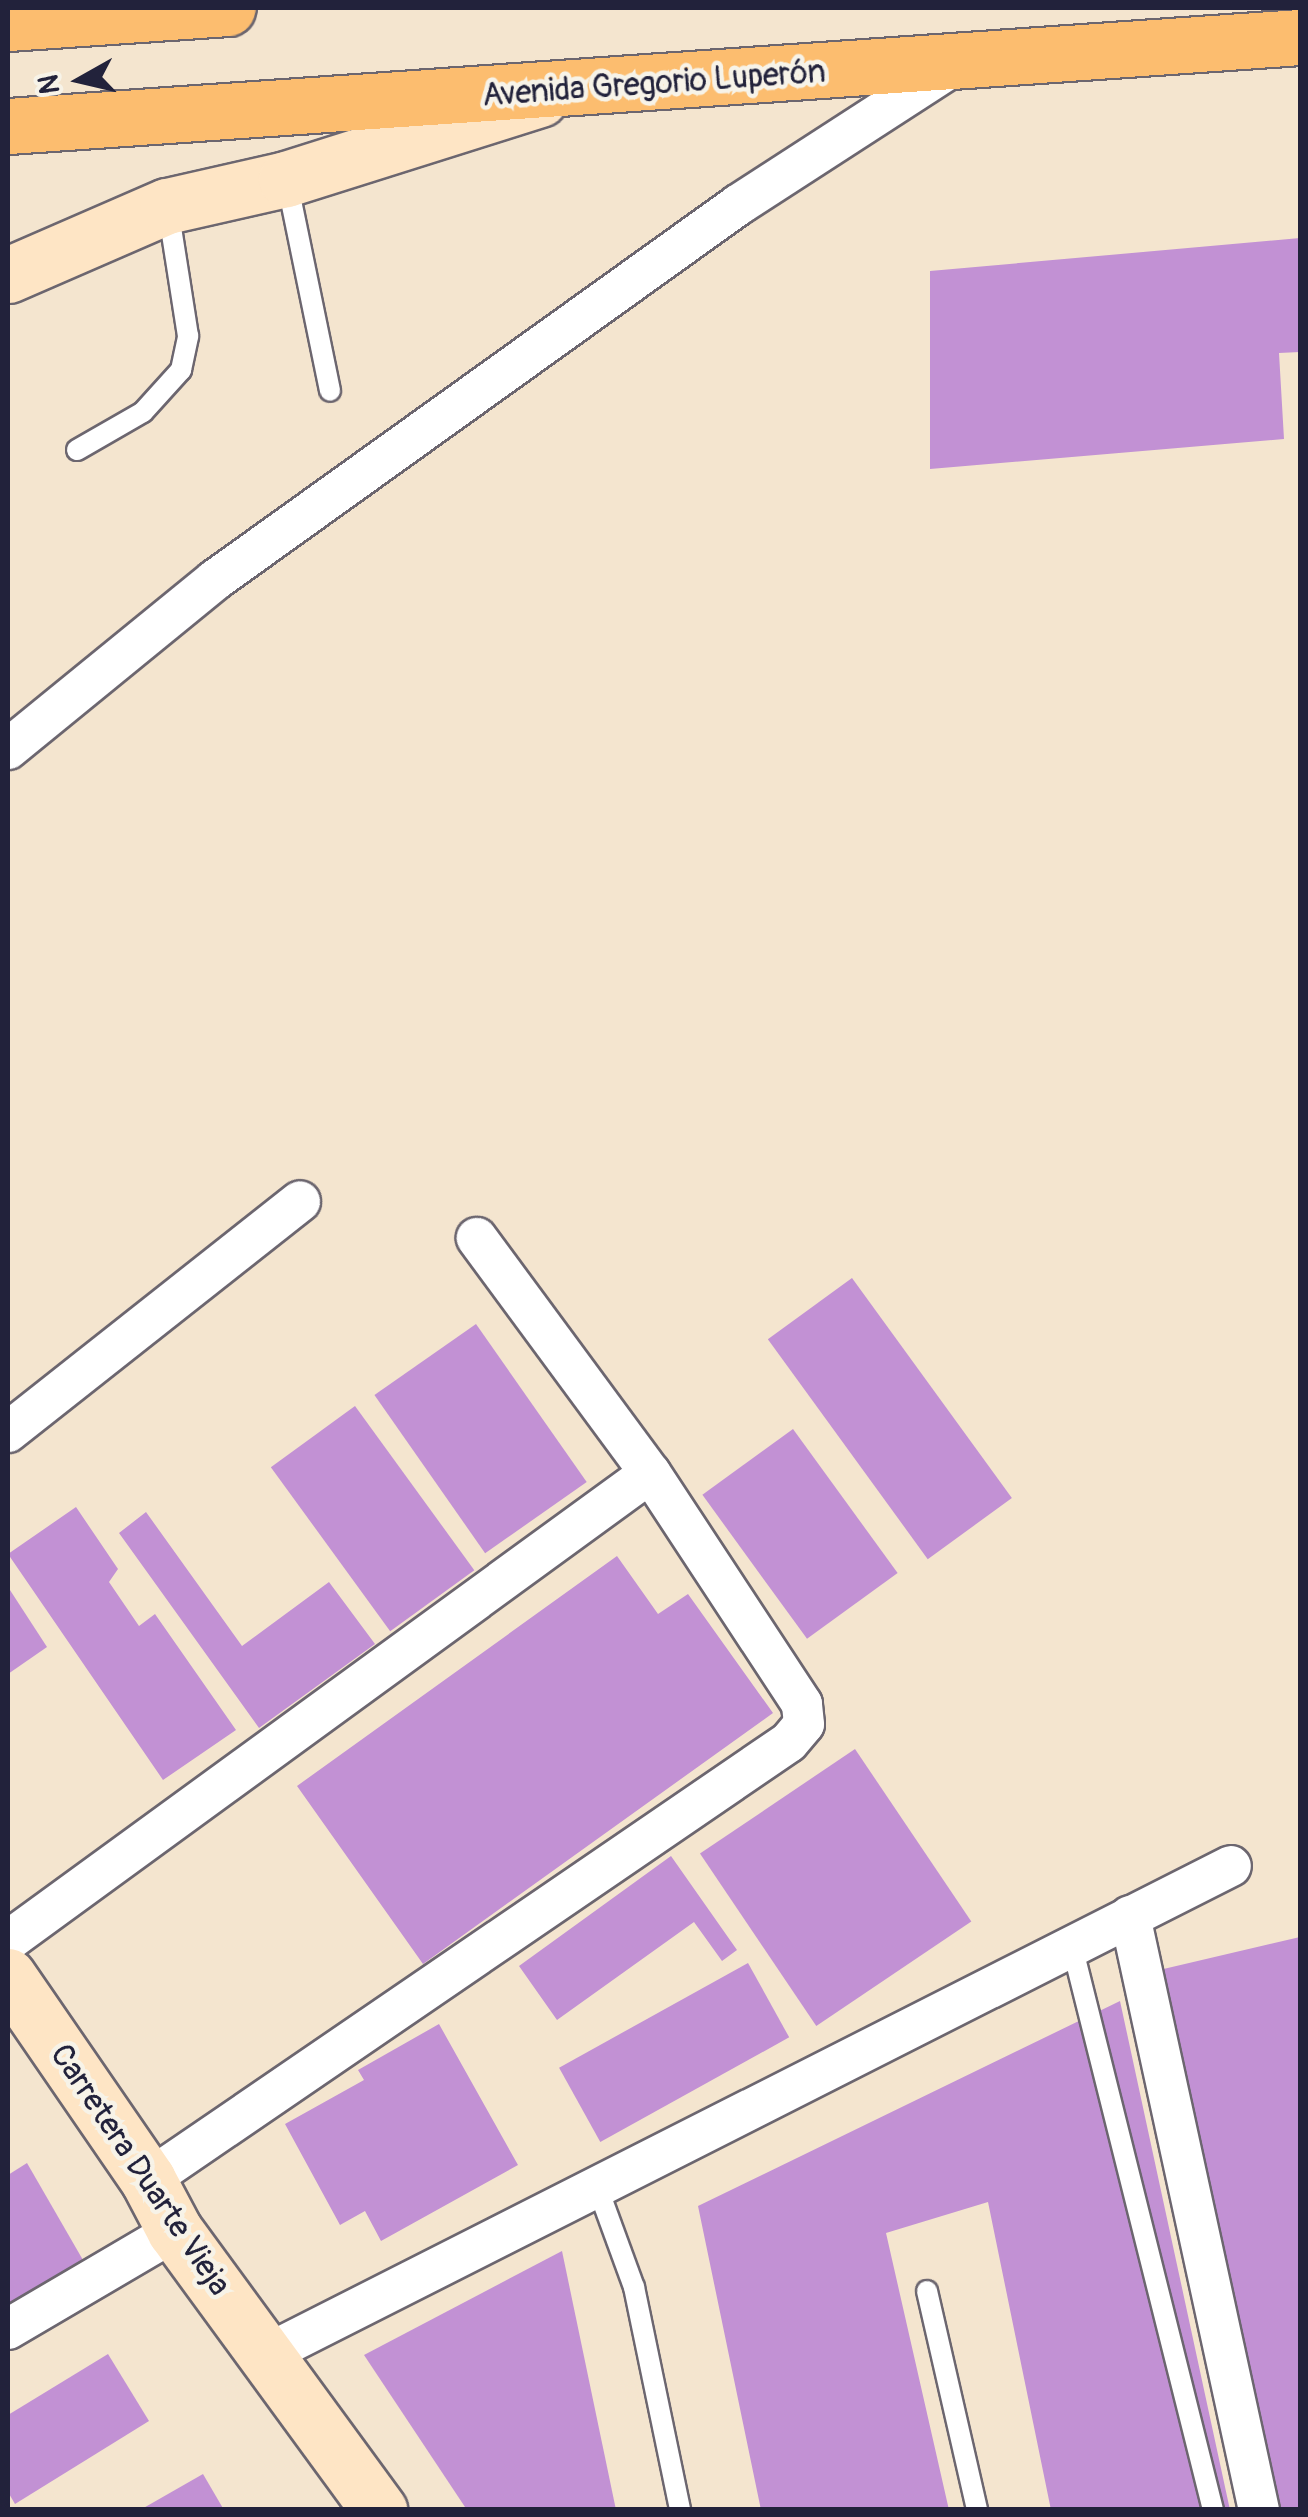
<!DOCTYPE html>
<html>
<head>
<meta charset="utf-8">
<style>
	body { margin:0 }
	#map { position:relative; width:1308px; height:2517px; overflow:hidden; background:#f4e5cf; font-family:Pangolin,sans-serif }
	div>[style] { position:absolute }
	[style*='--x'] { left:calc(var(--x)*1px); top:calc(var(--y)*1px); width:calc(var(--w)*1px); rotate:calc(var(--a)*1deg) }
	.building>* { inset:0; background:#c291d4; transform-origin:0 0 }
	.roads { filter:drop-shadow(2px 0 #6c666f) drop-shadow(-2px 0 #6c666f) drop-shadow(0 2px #6c666f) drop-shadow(0 -2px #6c666f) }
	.service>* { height:20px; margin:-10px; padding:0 10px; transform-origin:10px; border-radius:10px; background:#fff }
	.minor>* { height:40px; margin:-20px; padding:0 20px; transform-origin:20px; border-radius:20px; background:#fff }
	.secondary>* { height:55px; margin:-27.5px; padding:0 27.5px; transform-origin:27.5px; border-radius:27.5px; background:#fee5c5 }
	.primary>* { height:55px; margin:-27.5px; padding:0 27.5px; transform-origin:27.5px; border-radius:27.5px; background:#fcbd6f }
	span { translate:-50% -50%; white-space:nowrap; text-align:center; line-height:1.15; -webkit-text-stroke:9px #f7f3e8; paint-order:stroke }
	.street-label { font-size:32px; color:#22223b }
	.frame { position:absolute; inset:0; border:10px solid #22223b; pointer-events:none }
	.north { position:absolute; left:30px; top:30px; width:100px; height:100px; -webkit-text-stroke:8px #f7f3e8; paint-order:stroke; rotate:262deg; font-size:28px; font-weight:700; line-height:40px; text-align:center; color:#22223b }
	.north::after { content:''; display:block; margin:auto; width:35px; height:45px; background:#22223b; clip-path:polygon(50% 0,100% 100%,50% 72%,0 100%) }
</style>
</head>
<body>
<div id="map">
	<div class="building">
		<i style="clip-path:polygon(1300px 238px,1300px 352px,1279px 353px,1284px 439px,930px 469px,930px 271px)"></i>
		<i style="left:852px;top:1278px;width:272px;height:104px;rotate:54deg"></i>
		<i style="left:476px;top:1324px;width:193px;height:124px;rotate:55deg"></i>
		<i style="left:355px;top:1406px;width:203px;height:104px;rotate:54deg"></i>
		<i style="left:793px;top:1429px;width:178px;height:112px;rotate:54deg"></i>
		<i style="clip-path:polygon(76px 1507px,118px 1569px,109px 1582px,139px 1626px,155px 1614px,236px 1730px,163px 1780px,8px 1554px)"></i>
		<i style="clip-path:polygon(146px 1512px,242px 1646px,329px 1582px,375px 1644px,259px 1728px,119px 1533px)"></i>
		<i style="clip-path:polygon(617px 1556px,658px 1614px,688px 1594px,773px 1713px,423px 1964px,297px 1786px)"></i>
		<i style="clip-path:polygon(8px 1587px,47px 1647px,8px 1674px)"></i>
		<i style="left:855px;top:1749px;width:208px;height:187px;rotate:56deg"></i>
		<i style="clip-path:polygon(671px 1856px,737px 1950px,722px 1961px,694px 1922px,557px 2020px,519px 1966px)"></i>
		<i style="clip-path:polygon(1300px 1937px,1300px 2510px,1279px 2510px,1155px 1971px)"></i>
		<i style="left:748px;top:1963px;width:85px;height:216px;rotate:61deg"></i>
		<i style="clip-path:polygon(1120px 2001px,1230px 2510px,1051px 2510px,988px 2202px,886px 2233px,949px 2510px,761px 2510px,698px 2206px)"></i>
		<i style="clip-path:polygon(439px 2024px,518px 2165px,381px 2241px,365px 2211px,340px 2225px,285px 2124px,364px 2080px,358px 2070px)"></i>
		<i style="clip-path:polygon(27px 2163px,87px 2267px,8px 2313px,8px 2175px)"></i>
		<i style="clip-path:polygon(562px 2251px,616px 2510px,467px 2510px,364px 2355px)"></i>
		<i style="clip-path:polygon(108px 2354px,149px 2421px,15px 2504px,8px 2492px,8px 2415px)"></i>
		<i style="clip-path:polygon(203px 2474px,224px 2510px,140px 2510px)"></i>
	</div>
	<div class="roads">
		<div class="service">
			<i style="--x:287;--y:181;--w:214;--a:78.4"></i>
			<i style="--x:77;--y:450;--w:76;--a:-29.9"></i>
			<i style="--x:143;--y:412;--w:57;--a:-47.9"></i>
			<i style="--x:181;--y:370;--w:35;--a:-78"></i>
			<i style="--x:188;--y:336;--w:130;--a:-98.9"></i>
			<i style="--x:1072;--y:1946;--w:581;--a:75.96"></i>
			<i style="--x:597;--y:2186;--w:108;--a:69.9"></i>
			<i style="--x:634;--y:2287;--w:228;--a:78.3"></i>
			<i style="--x:927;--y:2291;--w:225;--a:77.1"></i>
		</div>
		<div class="minor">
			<i style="--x:8;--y:749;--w:267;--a:-39.2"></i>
			<i style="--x:215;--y:580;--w:644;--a:-35.64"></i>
			<i style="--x:738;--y:205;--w:260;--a:-32.9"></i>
			<i style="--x:8;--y:1432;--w:372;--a:-38.3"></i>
			<i style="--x:1130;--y:1916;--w:608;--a:77.75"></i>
			<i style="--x:8;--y:1941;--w:794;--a:-36.09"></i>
			<i style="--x:148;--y:2180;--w:776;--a:-34.35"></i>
			<i style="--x:789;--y:1742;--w:23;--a:-50"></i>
			<i style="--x:804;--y:1724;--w:20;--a:-96"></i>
			<i style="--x:802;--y:1704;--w:277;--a:-123.3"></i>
			<i style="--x:650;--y:1473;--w:292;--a:-126.4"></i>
			<i style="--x:8;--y:2329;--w:194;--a:-30.4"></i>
			<i style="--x:269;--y:2353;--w:1078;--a:-26.85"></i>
		</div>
		<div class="secondary">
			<i style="--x:8;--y:275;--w:173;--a:-23.5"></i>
			<i style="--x:167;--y:206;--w:122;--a:-12.8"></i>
			<i style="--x:286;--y:179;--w:266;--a:-17.5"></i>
			<i style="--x:8;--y:1976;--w:247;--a:55.5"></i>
			<i style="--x:148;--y:2180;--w:58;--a:62.1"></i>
			<i style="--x:175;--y:2231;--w:346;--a:53.8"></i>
		</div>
		<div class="primary">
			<i style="--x:8;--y:23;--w:220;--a:-3.9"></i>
			<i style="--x:8;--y:126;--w:1295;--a:-3.94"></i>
		</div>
	</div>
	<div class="street-label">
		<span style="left:654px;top:84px;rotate:-4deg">Avenida Gregorio Luperón</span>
		<span style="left:140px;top:2170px;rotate:56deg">Carretera Duarte Vieja</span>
	</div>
	<div class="frame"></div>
	<div class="north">N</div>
</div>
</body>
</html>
